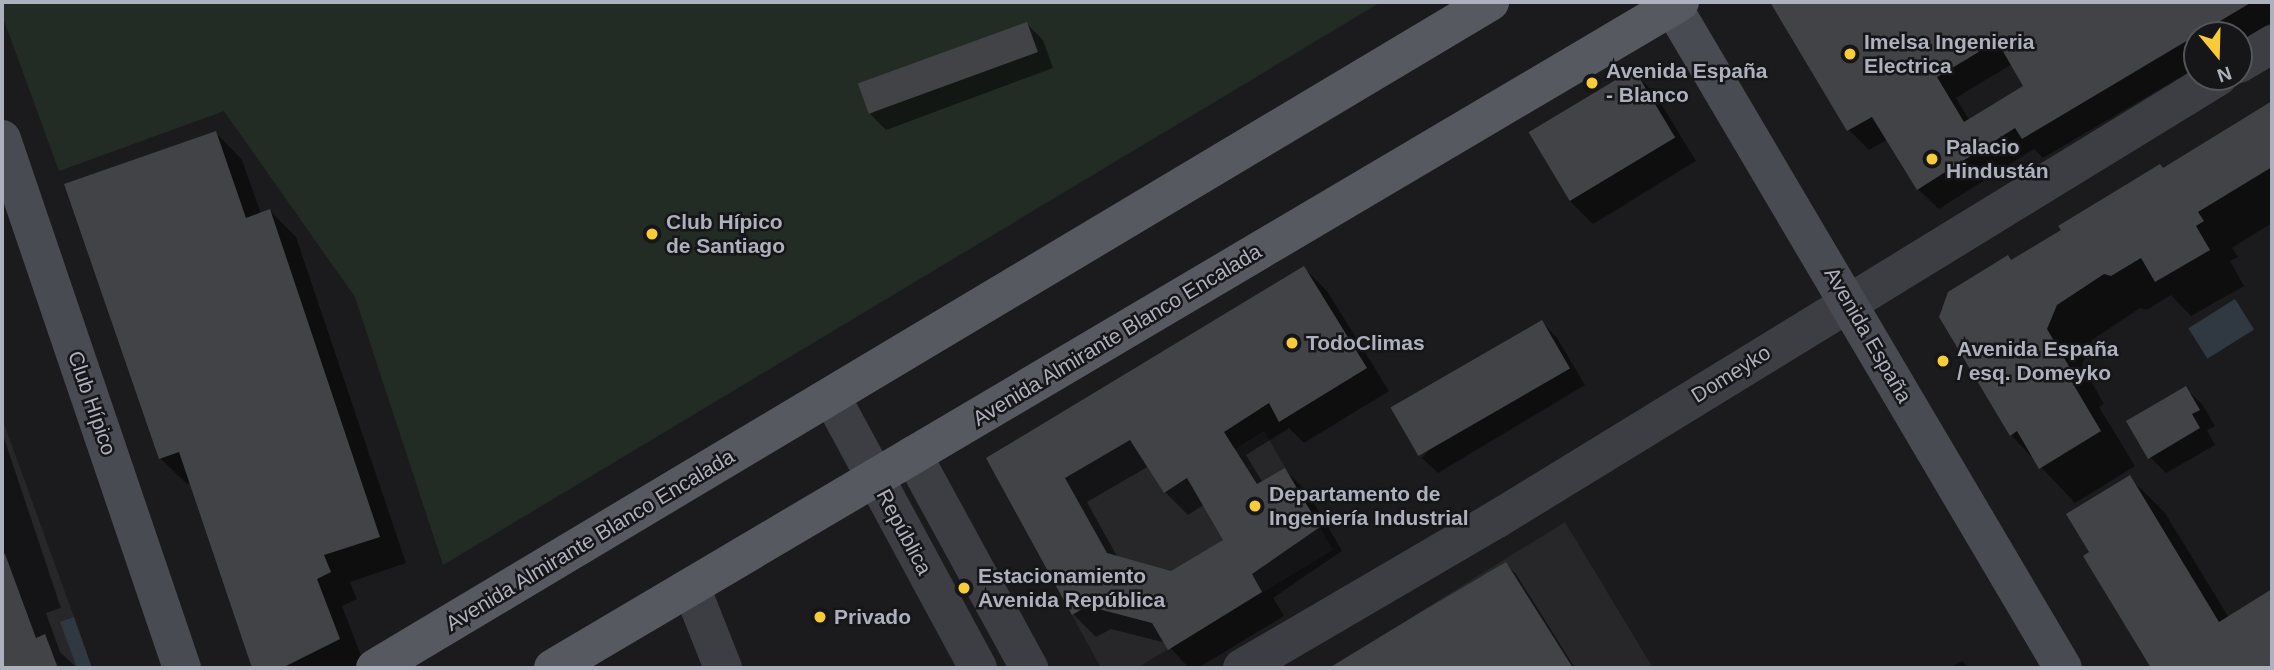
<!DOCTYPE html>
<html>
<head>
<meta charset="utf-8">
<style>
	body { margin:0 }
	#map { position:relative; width:2274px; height:670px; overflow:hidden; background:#1b1b1d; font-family:Arial,sans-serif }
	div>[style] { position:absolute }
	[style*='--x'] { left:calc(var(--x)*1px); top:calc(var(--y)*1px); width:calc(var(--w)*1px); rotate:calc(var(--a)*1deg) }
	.built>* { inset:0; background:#27272a }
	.green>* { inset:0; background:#222c24 }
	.water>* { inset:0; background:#303842; transform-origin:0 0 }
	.shadow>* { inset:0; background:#0007 }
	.building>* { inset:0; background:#424347; transform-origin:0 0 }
	.street>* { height:38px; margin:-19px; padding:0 19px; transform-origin:19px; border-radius:19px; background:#3d3e44 }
	.secondary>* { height:38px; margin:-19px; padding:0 19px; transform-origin:19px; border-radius:19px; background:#494b52 }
	.primary>* { height:38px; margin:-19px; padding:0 19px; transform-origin:19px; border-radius:19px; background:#575961 }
	.dots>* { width:19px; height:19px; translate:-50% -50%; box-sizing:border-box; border:4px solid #161618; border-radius:50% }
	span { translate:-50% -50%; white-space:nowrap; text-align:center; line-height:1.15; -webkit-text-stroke:5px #161618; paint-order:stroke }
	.poi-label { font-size:21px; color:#adb0bd; font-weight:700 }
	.left { translate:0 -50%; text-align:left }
	.street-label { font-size:21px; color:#adb0bd }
	.frame { position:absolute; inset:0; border:4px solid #adb0bd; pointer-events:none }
	.north { position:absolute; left:2183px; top:21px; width:70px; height:70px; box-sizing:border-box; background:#161618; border:2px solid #52545a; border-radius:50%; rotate:161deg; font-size:19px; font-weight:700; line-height:28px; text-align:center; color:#adb0bd }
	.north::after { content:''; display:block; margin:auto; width:24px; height:32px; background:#f8cb38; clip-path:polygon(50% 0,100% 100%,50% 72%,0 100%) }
</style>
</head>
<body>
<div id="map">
	<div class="built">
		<i style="clip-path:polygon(1100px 391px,1164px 493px,1264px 431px,1333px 550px,1137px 668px,1101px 668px,986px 458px)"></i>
		<i style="clip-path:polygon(2px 418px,74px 617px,92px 668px,2px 668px)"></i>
		<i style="clip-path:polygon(1565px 522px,1653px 668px,1455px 668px,1418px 613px)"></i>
	</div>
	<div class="green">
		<i style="clip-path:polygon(2px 2px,1381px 2px,443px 565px,355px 297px,224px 111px,59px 171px,2px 15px)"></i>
	</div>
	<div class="water">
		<i style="left:2235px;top:299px;width:36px;height:55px;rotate:58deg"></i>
		<i style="clip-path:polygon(74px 617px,92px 668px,77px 668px,60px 622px)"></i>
	</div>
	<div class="shadow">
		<i style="clip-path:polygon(evenodd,1779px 2px,2272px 2px,2272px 22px,2239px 42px,2239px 35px,2197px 35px,2197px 67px,2043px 158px,2034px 149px,1939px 209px,1918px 189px,1888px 139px,1869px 150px,1849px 130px,1778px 11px,1779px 2px,2012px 64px,2025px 87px,1970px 121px,1956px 98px,2012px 64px)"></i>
		<i style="clip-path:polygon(1027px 24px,1043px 40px,1053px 68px,886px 130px,870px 114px)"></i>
		<i style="clip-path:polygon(1633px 72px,1655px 94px,1696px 161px,1593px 224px,1571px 202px,1531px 134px)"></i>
		<i style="clip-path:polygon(2272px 104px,2272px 223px,2232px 248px,2238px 257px,2230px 261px,2244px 286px,2191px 316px,2171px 295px,2147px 310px,2140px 308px,2092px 340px,2082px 365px,2104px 404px,2099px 407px,2135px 466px,2075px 503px,2011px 435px,2012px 261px)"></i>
		<i style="clip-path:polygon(216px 133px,242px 160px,261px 214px,270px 211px,296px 237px,406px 563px,350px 582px,357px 599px,342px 606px,365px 666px,361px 668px,253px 668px,191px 483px,187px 484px,160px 458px)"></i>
		<i style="clip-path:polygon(evenodd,1304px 268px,1327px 291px,1389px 391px,1304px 443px,1289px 428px,1246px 455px,1263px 483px,1285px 470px,1308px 493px,1342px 551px,1273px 598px,1284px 616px,1198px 668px,1189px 668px,1166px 643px,1111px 629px,1096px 637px,1073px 614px,989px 458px,1304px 268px,1149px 466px,1165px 492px,1188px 515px,1205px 504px,1226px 541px,1171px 573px,1118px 558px,1087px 502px,1149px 466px)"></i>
		<i style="clip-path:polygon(1542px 322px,1557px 338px,1585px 385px,1438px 473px,1422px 458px)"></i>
		<i style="clip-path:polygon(2186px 389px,2202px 404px,2215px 426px,2207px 430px,2215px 445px,2166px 473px,2150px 457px)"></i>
		<i style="clip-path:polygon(2px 432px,61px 608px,46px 613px,60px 652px,77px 668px,2px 668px)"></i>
		<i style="clip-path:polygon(2130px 478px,2165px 513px,2229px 618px,2272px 591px,2272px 668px,2153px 668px,2086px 556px,2091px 553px)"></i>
		<i style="clip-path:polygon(1506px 564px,1516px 574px,1575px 668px,1333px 668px)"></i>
		<i style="clip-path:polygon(1962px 661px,1969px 668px,1950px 668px)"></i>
	</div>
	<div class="building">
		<i style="clip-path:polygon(evenodd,1770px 2px,2252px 2px,2022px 139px,2015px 128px,1917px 190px,1872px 117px,1847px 131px,1770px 2px,1997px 41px,2023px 86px,1964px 122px,1937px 77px,1997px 41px)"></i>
		<i style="left:1027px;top:22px;width:32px;height:180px;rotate:70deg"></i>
		<i style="left:1634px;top:69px;width:80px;height:123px;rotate:59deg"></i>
		<i style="clip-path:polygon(2272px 101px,2272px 167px,2198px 212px,2204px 221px,2196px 226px,2210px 250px,2155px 282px,2141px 258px,2111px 276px,2104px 274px,2057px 305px,2047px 329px,2070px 368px,2066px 372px,2101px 431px,2039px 469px,2017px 431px,2010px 436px,1939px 317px,1948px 292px,2008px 255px,2011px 260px,2061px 230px,2058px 226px,2160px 164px,2163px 168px)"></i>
		<i style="clip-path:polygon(216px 131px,246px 218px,270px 209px,380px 537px,324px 555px,331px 572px,317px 579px,340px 639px,282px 668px,252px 668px,179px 452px,159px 459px,64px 184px)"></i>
		<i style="clip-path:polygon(evenodd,1304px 266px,1367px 368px,1279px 422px,1269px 403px,1224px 432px,1257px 484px,1285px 468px,1320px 527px,1252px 574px,1262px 592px,1168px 650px,1152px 623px,1087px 606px,1072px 615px,986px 458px,1304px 266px,1130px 440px,1164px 493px,1187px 478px,1223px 540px,1171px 571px,1107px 553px,1065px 478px,1130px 440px)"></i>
		<i style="left:1542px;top:320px;width:56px;height:175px;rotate:60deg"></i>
		<i style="clip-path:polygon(2186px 386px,2200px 410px,2192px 414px,2200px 428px,2148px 459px,2126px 421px)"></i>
		<i style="clip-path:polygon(2130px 475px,2219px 622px,2272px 589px,2272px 668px,2151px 668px,2083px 556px,2089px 552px,2066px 514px)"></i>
		<i style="clip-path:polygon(2px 554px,5px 554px,36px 638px,45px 634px,58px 668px,2px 668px)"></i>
		<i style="clip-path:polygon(1506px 562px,1573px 668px,1329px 668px,1416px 615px)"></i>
	</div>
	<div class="street">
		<i style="--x:2239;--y:64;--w:39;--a:-31"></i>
		<i style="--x:831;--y:396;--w:309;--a:61.6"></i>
		<i style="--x:913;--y:455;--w:243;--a:61.4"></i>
		<i style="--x:691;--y:587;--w:87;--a:68.4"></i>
		<i style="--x:1242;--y:668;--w:295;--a:-30.3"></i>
		<i style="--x:1497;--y:519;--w:846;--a:-31.51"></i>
	</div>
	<div class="secondary">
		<i style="--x:1670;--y:2;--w:773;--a:59.46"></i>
		<i style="--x:2;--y:139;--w:559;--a:71.21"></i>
	</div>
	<div class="primary">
		<i style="--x:375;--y:668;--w:1299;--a:-30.85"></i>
		<i style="--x:553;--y:668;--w:1309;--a:-30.58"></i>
	</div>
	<div class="dots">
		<i style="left:1850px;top:54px;background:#f8cb38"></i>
		<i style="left:1592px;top:83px;background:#f8cb38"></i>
		<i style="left:1932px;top:159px;background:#f8cb38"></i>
		<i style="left:652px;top:234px;background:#f8cb38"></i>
		<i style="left:1292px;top:343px;background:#f8cb38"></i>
		<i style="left:1943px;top:361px;background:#f8cb38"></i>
		<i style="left:1255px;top:506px;background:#f8cb38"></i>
		<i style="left:964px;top:588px;background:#f8cb38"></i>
		<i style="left:820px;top:617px;background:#f8cb38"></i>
	</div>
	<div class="poi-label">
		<span class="left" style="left:1864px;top:54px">Imelsa Ingenieria<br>Electrica</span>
		<span class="left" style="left:1606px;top:83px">Avenida España<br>- Blanco</span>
		<span class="left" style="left:1946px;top:159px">Palacio<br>Hindustán</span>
		<span class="left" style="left:666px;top:234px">Club Hípico<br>de Santiago</span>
		<span class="left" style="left:1306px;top:343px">TodoClimas</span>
		<span class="left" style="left:1957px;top:361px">Avenida España<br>/ esq. Domeyko</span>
		<span class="left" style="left:1269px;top:506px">Departamento de<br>Ingeniería Industrial</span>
		<span class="left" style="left:978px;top:588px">Estacionamiento<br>Avenida República</span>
		<span class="left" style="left:834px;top:617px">Privado</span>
	</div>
	<div class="street-label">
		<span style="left:1117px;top:335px;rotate:-31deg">Avenida Almirante Blanco Encalada</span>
		<span style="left:1868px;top:335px;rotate:60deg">Avenida España</span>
		<span style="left:1731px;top:374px;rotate:-32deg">Domeyko</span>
		<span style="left:92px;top:403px;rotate:71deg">Club Hípico</span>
		<span style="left:904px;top:532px;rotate:62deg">República</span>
		<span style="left:590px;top:540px;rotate:-31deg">Avenida Almirante Blanco Encalada</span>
	</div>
	<div class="frame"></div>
	<div class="north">N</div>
</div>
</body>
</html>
